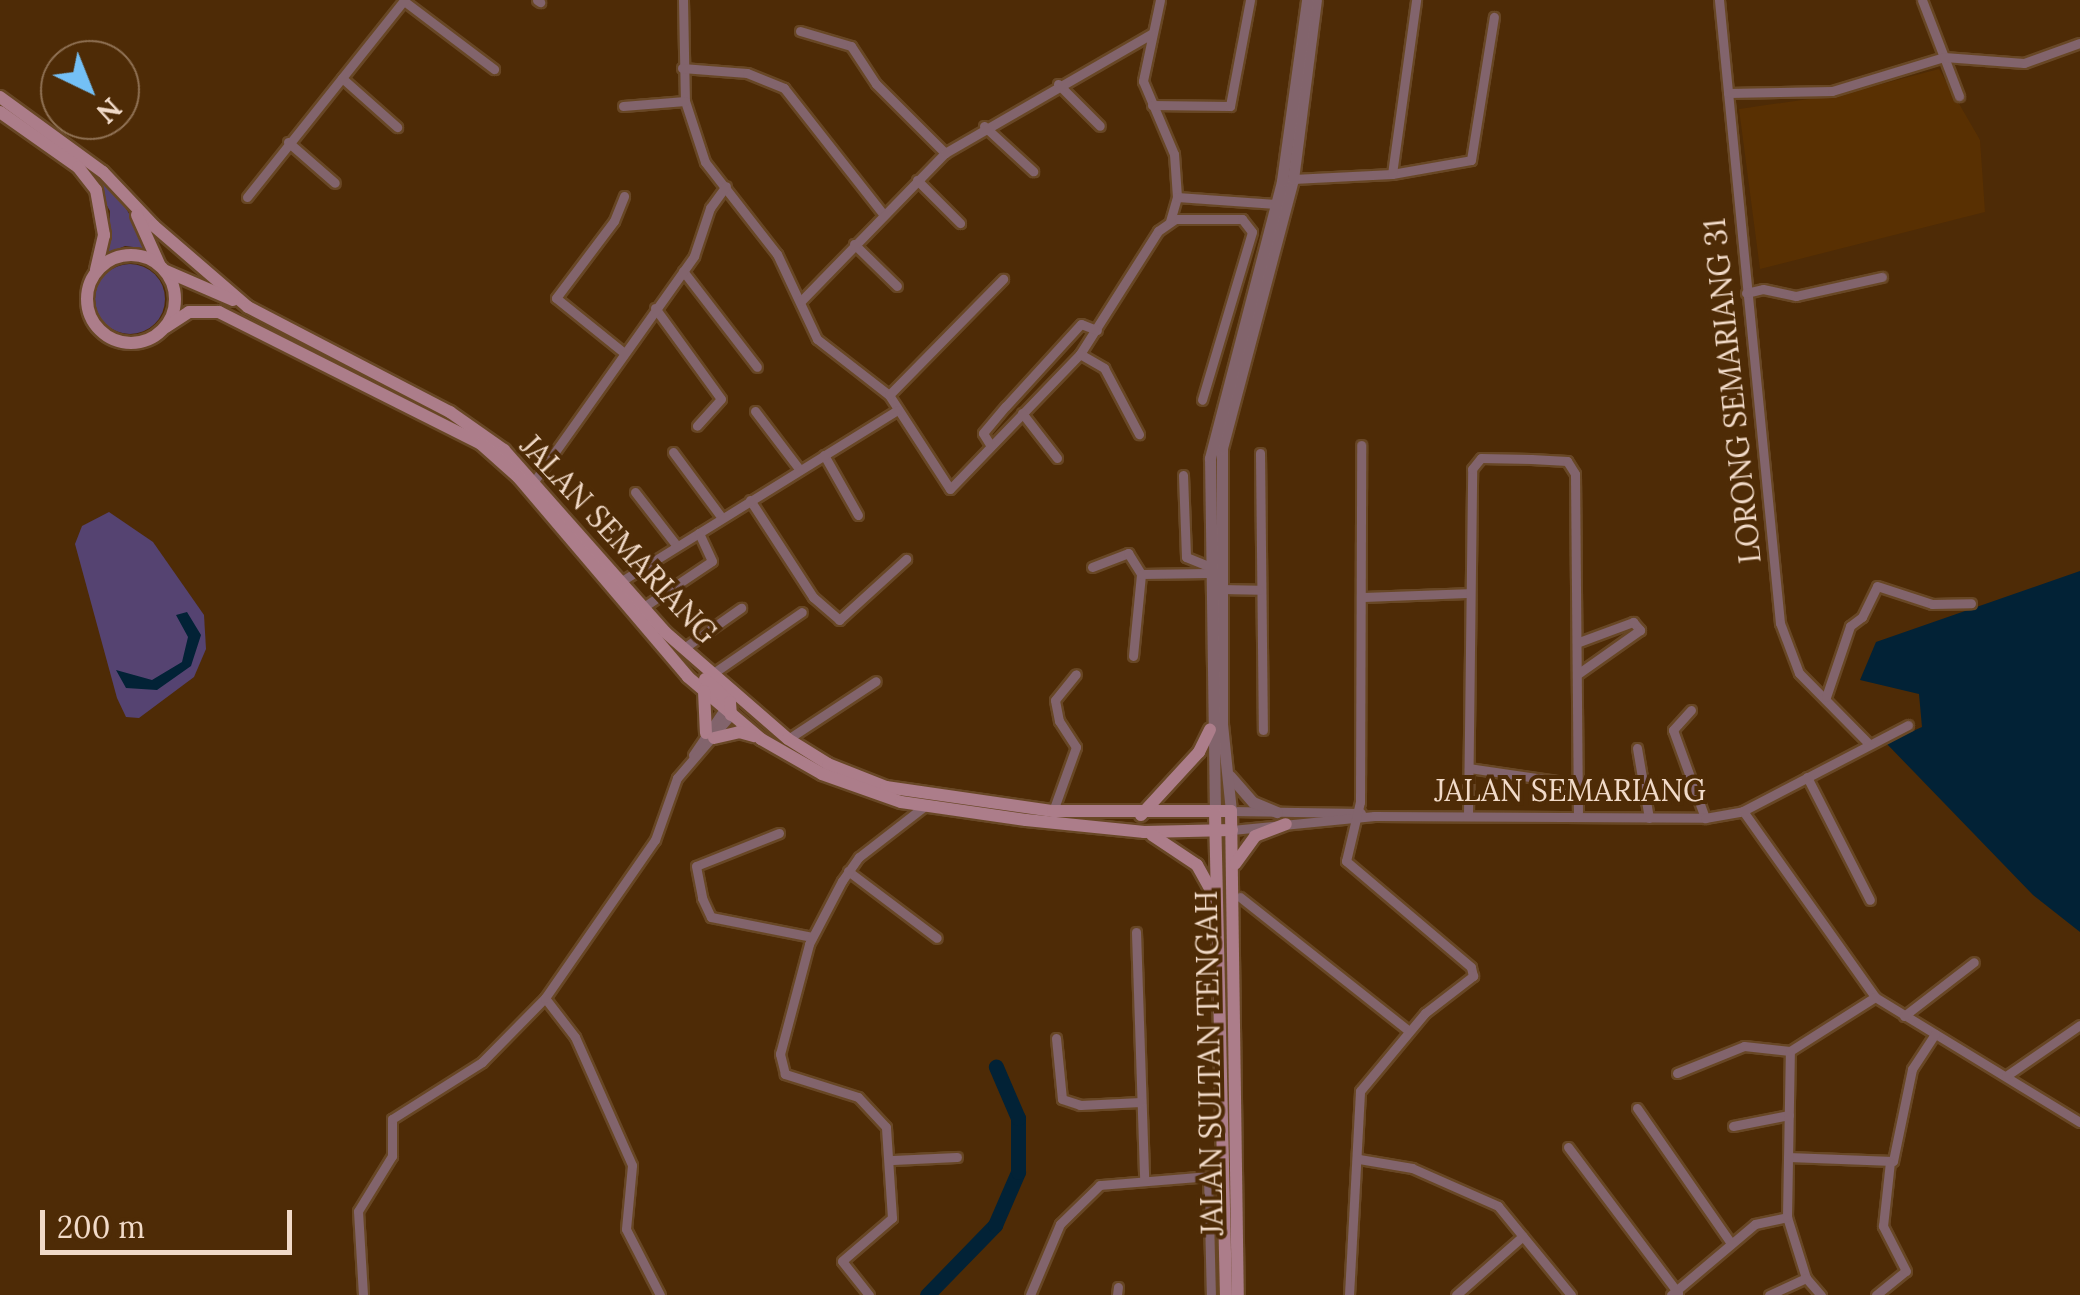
<!DOCTYPE html>
<html>
<head>
<meta charset="utf-8">
<style>
	body { margin:0 }
	#map { position:relative; width:2080px; height:1295px; overflow:hidden; background:#4e2b06; font-family:Lora,serif }
	div>[style] { position:absolute }
	[style*='--x'] { left:calc(var(--x)*1px); top:calc(var(--y)*1px); width:calc(var(--w)*1px); rotate:calc(var(--a)*1deg) }
	.built>* { inset:0; background:#593002 }
	.green>* { inset:0; background:#554371 }
	.round { border-radius:50% }
	.water>* { inset:0; background:#022236 }
	.river>* { height:15px; margin:-7.5px; padding:0 7.5px; transform-origin:7.5px; border-radius:7.5px; background:#022236 }
	.roads { filter:drop-shadow(2px 0 #684725) drop-shadow(-2px 0 #684725) drop-shadow(0 2px #684725) drop-shadow(0 -2px #684725) }
	.minor>* { height:9px; margin:-4.5px; padding:0 4.5px; transform-origin:4.5px; border-radius:4.5px; background:#82646c }
	.tertiary>* { height:11px; margin:-5.5px; padding:0 5.5px; transform-origin:5.5px; border-radius:5.5px; background:#82646c }
	.secondary>* { height:12px; margin:-6px; padding:0 6px; transform-origin:6px; border-radius:6px; background:#ac7d8a }
	.secondary>.ring { margin:-6px; padding:0; box-sizing:content-box; background:none; border:12px solid #ac7d8a; border-radius:50% }
	span { translate:-50% -50%; white-space:nowrap; text-align:center; line-height:1.15; -webkit-text-stroke:8px #4e2b06; paint-order:stroke }
	.street-label { font-size:30px; color:#f1dac8 }
	.north { position:absolute; left:40px; top:40px; width:100px; height:100px; box-sizing:border-box; background:#4e2b06; border:2px solid #8f7154; border-radius:50%; rotate:137deg; font-size:28px; font-weight:700; line-height:40px; text-align:center; color:#f1dac8 }
	.north::after { content:''; display:block; margin:auto; width:35px; height:45px; background:#74c0f6; clip-path:polygon(50% 0,100% 100%,50% 72%,0 100%) }
	.scale { position:absolute; left:40px; top:1210px; width:252px; height:45px; box-sizing:border-box; border:5px solid #f1dac8; border-top:0; padding-left:12px; font-size:30px; line-height:35px; white-space:nowrap; color:#f1dac8; -webkit-text-stroke:8px #4e2b06; paint-order:stroke }
</style>
</head>
<body>
<div id="map">
	<div class="built">
		<i style="clip-path:polygon(1939px 69px,1980px 140px,1985px 212px,1760px 269px,1739px 109px,1843px 94px)"></i>
	</div>
	<div class="green">
		<i style="clip-path:polygon(83px 164px,118px 195px,150px 249px,125px 246px,108px 253px,110px 211px)"></i>
		<i class="round" style="left:95px;top:264px;width:70px;height:70px"></i>
		<i style="clip-path:polygon(109px 512px,153px 542px,204px 615px,206px 649px,194px 677px,139px 718px,126px 717px,117px 698px,75px 544px,82px 526px)"></i>
	</div>
	<div class="water">
		<i style="clip-path:polygon(2080px 571px,2080px 932px,2033px 895px,1886px 743px,1922px 727px,1919px 694px,1860px 680px,1876px 642px)"></i>
		<i style="clip-path:polygon(187px 612px,201px 635px,191px 666px,157px 690px,126px 688px,116px 670px,152px 680px,182px 662px,188px 637px,176px 615px)"></i>
	</div>
	<div class="river">
		<i style="--x:927;--y:1295;--w:98;--a:-45.8"></i>
		<i style="--x:995;--y:1225;--w:58;--a:-66.5"></i>
		<i style="--x:1018;--y:1172;--w:54;--a:-90"></i>
		<i style="--x:1018;--y:1118;--w:56;--a:-113.3"></i>
	</div>
	<div class="roads">
		<div class="minor">
			<i style="--x:537;--y:0;--w:4;--a:34"></i>
			<i style="--x:683;--y:0;--w:101;--a:88.9"></i>
			<i style="--x:685;--y:101;--w:64;--a:71.8"></i>
			<i style="--x:705;--y:162;--w:117;--a:52"></i>
			<i style="--x:777;--y:254;--w:94;--a:64.8"></i>
			<i style="--x:817;--y:339;--w:91;--a:37.9"></i>
			<i style="--x:889;--y:395;--w:112;--a:57"></i>
			<i style="--x:950;--y:489;--w:187;--a:-46.1"></i>
			<i style="--x:1080;--y:354;--w:146;--a:-57.6"></i>
			<i style="--x:1158;--y:231;--w:21;--a:-35"></i>
			<i style="--x:1175;--y:219;--w:67;--a:0"></i>
			<i style="--x:1242;--y:219;--w:16;--a:52"></i>
			<i style="--x:1252;--y:232;--w:175;--a:106.6"></i>
			<i style="--x:1160;--y:0;--w:83;--a:101.9"></i>
			<i style="--x:1143;--y:81;--w:79;--a:67"></i>
			<i style="--x:1174;--y:154;--w:43;--a:86"></i>
			<i style="--x:1177;--y:197;--w:25;--a:106"></i>
			<i style="--x:1719;--y:0;--w:626;--a:84.41"></i>
			<i style="--x:1780;--y:623;--w:53;--a:69.2"></i>
			<i style="--x:1799;--y:673;--w:100;--a:45.4"></i>
			<i style="--x:1922;--y:0;--w:103;--a:68.9"></i>
			<i style="--x:404;--y:1;--w:113;--a:37.1"></i>
			<i style="--x:800;--y:31;--w:53;--a:16.4"></i>
			<i style="--x:851;--y:46;--w:45;--a:56.7"></i>
			<i style="--x:876;--y:84;--w:98;--a:45"></i>
			<i style="--x:682;--y:68;--w:65;--a:4.4"></i>
			<i style="--x:747;--y:73;--w:40;--a:22"></i>
			<i style="--x:784;--y:88;--w:160;--a:51.8"></i>
			<i style="--x:342;--y:78;--w:74;--a:41.7"></i>
			<i style="--x:1058;--y:84;--w:59;--a:45"></i>
			<i style="--x:1728;--y:93;--w:104;--a:-1.1"></i>
			<i style="--x:1832;--y:91;--w:117;--a:-16.9"></i>
			<i style="--x:1944;--y:57;--w:80;--a:4.3"></i>
			<i style="--x:2024;--y:63;--w:59;--a:-19.7"></i>
			<i style="--x:1152;--y:105;--w:78;--a:0.7"></i>
			<i style="--x:1230;--y:106;--w:108;--a:-79.3"></i>
			<i style="--x:623;--y:106;--w:62;--a:-4.6"></i>
			<i style="--x:984;--y:126;--w:67;--a:42.6"></i>
			<i style="--x:288;--y:142;--w:62;--a:41.1"></i>
			<i style="--x:1392;--y:174;--w:80;--a:-10"></i>
			<i style="--x:1471;--y:160;--w:145;--a:-80.9"></i>
			<i style="--x:1293;--y:179;--w:99;--a:-2.9"></i>
			<i style="--x:1392;--y:174;--w:176;--a:-82.1"></i>
			<i style="--x:917;--y:180;--w:61;--a:45"></i>
			<i style="--x:247;--y:197;--w:252;--a:-51.4"></i>
			<i style="--x:1177;--y:197;--w:99;--a:4"></i>
			<i style="--x:854;--y:244;--w:60;--a:44.3"></i>
			<i style="--x:683;--y:271;--w:121;--a:52.4"></i>
			<i style="--x:1746;--y:293;--w:17;--a:-13"></i>
			<i style="--x:1763;--y:289;--w:34;--a:12"></i>
			<i style="--x:1796;--y:296;--w:88;--a:-12.5"></i>
			<i style="--x:801;--y:301;--w:206;--a:-45.8"></i>
			<i style="--x:945;--y:153;--w:238;--a:-30"></i>
			<i style="--x:655;--y:308;--w:112;--a:54"></i>
			<i style="--x:721;--y:399;--w:36;--a:132"></i>
			<i style="--x:623;--y:352;--w:86;--a:-141.1"></i>
			<i style="--x:556;--y:298;--w:96;--a:-53"></i>
			<i style="--x:614;--y:221;--w:27;--a:-68"></i>
			<i style="--x:1080;--y:354;--w:28;--a:30"></i>
			<i style="--x:1104;--y:368;--w:75;--a:62.1"></i>
			<i style="--x:889;--y:395;--w:163;--a:-45.5"></i>
			<i style="--x:755;--y:411;--w:74;--a:52.7"></i>
			<i style="--x:1022;--y:413;--w:57;--a:52.1"></i>
			<i style="--x:991;--y:446;--w:15;--a:-122"></i>
			<i style="--x:983;--y:433;--w:35;--a:-50"></i>
			<i style="--x:1006;--y:406;--w:111;--a:-47.6"></i>
			<i style="--x:1081;--y:324;--w:17;--a:21"></i>
			<i style="--x:673;--y:452;--w:82;--a:53.4"></i>
			<i style="--x:1260;--y:453;--w:277;--a:89.4"></i>
			<i style="--x:824;--y:455;--w:69;--a:60.5"></i>
			<i style="--x:1183;--y:475;--w:82;--a:87.9"></i>
			<i style="--x:1186;--y:557;--w:24;--a:22"></i>
			<i style="--x:535;--y:480;--w:275;--a:-54.6"></i>
			<i style="--x:694;--y:256;--w:51;--a:-71.6"></i>
			<i style="--x:710;--y:208;--w:27;--a:-54"></i>
			<i style="--x:635;--y:492;--w:68;--a:52.1"></i>
			<i style="--x:750;--y:500;--w:116;--a:57"></i>
			<i style="--x:813;--y:597;--w:35;--a:41"></i>
			<i style="--x:839;--y:620;--w:91;--a:-42.3"></i>
			<i style="--x:1092;--y:567;--w:39;--a:-21"></i>
			<i style="--x:1128;--y:553;--w:25;--a:58"></i>
			<i style="--x:620;--y:582;--w:326;--a:-31.8"></i>
			<i style="--x:1220;--y:589;--w:39;--a:1"></i>
			<i style="--x:1361;--y:597;--w:108;--a:-2.1"></i>
			<i style="--x:642;--y:608;--w:84;--a:-33.9"></i>
			<i style="--x:712;--y:561;--w:31;--a:-115"></i>
			<i style="--x:1579;--y:642;--w:58;--a:-20.3"></i>
			<i style="--x:1633;--y:622;--w:11;--a:49"></i>
			<i style="--x:1640;--y:630;--w:75;--a:144.8"></i>
			<i style="--x:684;--y:648;--w:70;--a:-35.1"></i>
			<i style="--x:1133;--y:656;--w:82;--a:-84.4"></i>
			<i style="--x:1141;--y:574;--w:68;--a:-0.8"></i>
			<i style="--x:712;--y:674;--w:109;--a:-34.6"></i>
			<i style="--x:1826;--y:697;--w:75;--a:-71.3"></i>
			<i style="--x:1850;--y:626;--w:15;--a:-37"></i>
			<i style="--x:1862;--y:617;--w:34;--a:-64"></i>
			<i style="--x:1877;--y:586;--w:58;--a:18.1"></i>
			<i style="--x:1932;--y:604;--w:39;--a:-1"></i>
			<i style="--x:1691;--y:710;--w:27;--a:132"></i>
			<i style="--x:1673;--y:730;--w:94;--a:70"></i>
			<i style="--x:788;--y:739;--w:105;--a:-33.4"></i>
			<i style="--x:1637;--y:748;--w:71;--a:80.3"></i>
			<i style="--x:693;--y:755;--w:55;--a:-56"></i>
			<i style="--x:1469;--y:768;--w:110;--a:8.4"></i>
			<i style="--x:1807;--y:777;--w:138;--a:62.9"></i>
			<i style="--x:1053;--y:811;--w:68;--a:-70.2"></i>
			<i style="--x:1076;--y:747;--w:31;--a:-123"></i>
			<i style="--x:1059;--y:721;--w:21;--a:-101"></i>
			<i style="--x:1055;--y:700;--w:33;--a:-51"></i>
			<i style="--x:1231;--y:811;--w:130;--a:0.9"></i>
			<i style="--x:1743;--y:811;--w:228;--a:54.6"></i>
			<i style="--x:1875;--y:997;--w:240;--a:31.4"></i>
			<i style="--x:1468;--y:814;--w:345;--a:-89.3"></i>
			<i style="--x:1472;--y:469;--w:14;--a:-51"></i>
			<i style="--x:1481;--y:458;--w:50;--a:1.1"></i>
			<i style="--x:1531;--y:459;--w:36;--a:3"></i>
			<i style="--x:1567;--y:461;--w:15;--a:58"></i>
			<i style="--x:1575;--y:474;--w:342;--a:89.5"></i>
			<i style="--x:1232;--y:830;--w:143;--a:-5.6"></i>
			<i style="--x:1374;--y:816;--w:331;--a:0.3"></i>
			<i style="--x:1705;--y:818;--w:39;--a:-10"></i>
			<i style="--x:1743;--y:811;--w:186;--a:-27.5"></i>
			<i style="--x:779;--y:833;--w:89;--a:158.3"></i>
			<i style="--x:696;--y:866;--w:33;--a:79"></i>
			<i style="--x:702;--y:898;--w:21;--a:65"></i>
			<i style="--x:711;--y:917;--w:103;--a:11.2"></i>
			<i style="--x:848;--y:871;--w:111;--a:37"></i>
			<i style="--x:1240;--y:897;--w:214;--a:38.4"></i>
			<i style="--x:1136;--y:932;--w:246;--a:88.1"></i>
			<i style="--x:1904;--y:1016;--w:88;--a:-37.6"></i>
			<i style="--x:1056;--y:1038;--w:61;--a:84.4"></i>
			<i style="--x:1062;--y:1099;--w:19;--a:18"></i>
			<i style="--x:1080;--y:1105;--w:61;--a:-2.8"></i>
			<i style="--x:1677;--y:1073;--w:72;--a:-21.9"></i>
			<i style="--x:1744;--y:1046;--w:46;--a:6.2"></i>
			<i style="--x:2006;--y:1076;--w:90;--a:-34.6"></i>
			<i style="--x:1637;--y:1108;--w:165;--a:55.2"></i>
			<i style="--x:1733;--y:1126;--w:57;--a:-11.1"></i>
			<i style="--x:1568;--y:1147;--w:183;--a:53"></i>
			<i style="--x:1788;--y:1157;--w:105;--a:2.2"></i>
			<i style="--x:1893;--y:1161;--w:94;--a:-78.3"></i>
			<i style="--x:1912;--y:1069;--w:42;--a:-56.7"></i>
			<i style="--x:1359;--y:1159;--w:54;--a:9.6"></i>
			<i style="--x:1412;--y:1168;--w:94;--a:23.8"></i>
			<i style="--x:1498;--y:1206;--w:115;--a:50.6"></i>
			<i style="--x:892;--y:1160;--w:65;--a:-2.6"></i>
			<i style="--x:1208;--y:1176;--w:119;--a:88.6"></i>
			<i style="--x:1787;--y:1217;--w:64;--a:72.7"></i>
			<i style="--x:1806;--y:1278;--w:23;--a:49"></i>
			<i style="--x:363;--y:1295;--w:84;--a:-93.4"></i>
			<i style="--x:358;--y:1211;--w:65;--a:-58.3"></i>
			<i style="--x:392;--y:1156;--w:37;--a:-90"></i>
			<i style="--x:392;--y:1119;--w:107;--a:-32.3"></i>
			<i style="--x:482;--y:1062;--w:90;--a:-45.5"></i>
			<i style="--x:660;--y:1295;--w:74;--a:-117.3"></i>
			<i style="--x:626;--y:1229;--w:64;--a:-84.6"></i>
			<i style="--x:632;--y:1165;--w:140;--a:-114"></i>
			<i style="--x:575;--y:1037;--w:49;--a:-127.6"></i>
			<i style="--x:545;--y:998;--w:193;--a:-55.2"></i>
			<i style="--x:655;--y:840;--w:66;--a:-70.5"></i>
			<i style="--x:677;--y:778;--w:83;--a:-49.4"></i>
			<i style="--x:869;--y:1295;--w:43;--a:-128.5"></i>
			<i style="--x:842;--y:1261;--w:66;--a:-40.7"></i>
			<i style="--x:892;--y:1218;--w:91;--a:-93.8"></i>
			<i style="--x:886;--y:1127;--w:41;--a:-133"></i>
			<i style="--x:858;--y:1097;--w:77;--a:-162.5"></i>
			<i style="--x:785;--y:1074;--w:21;--a:-104"></i>
			<i style="--x:780;--y:1054;--w:114;--a:-75.2"></i>
			<i style="--x:809;--y:944;--w:71;--a:-62.4"></i>
			<i style="--x:842;--y:881;--w:29;--a:-55"></i>
			<i style="--x:859;--y:857;--w:85;--a:-37.8"></i>
			<i style="--x:1030;--y:1295;--w:77;--a:-67.1"></i>
			<i style="--x:1060;--y:1224;--w:56;--a:-44.3"></i>
			<i style="--x:1100;--y:1185;--w:121;--a:-4.7"></i>
			<i style="--x:1117;--y:1295;--w:8;--a:-83"></i>
			<i style="--x:1349;--y:1295;--w:204;--a:-86.9"></i>
			<i style="--x:1360;--y:1091;--w:102;--a:-50.2"></i>
			<i style="--x:1425;--y:1013;--w:61;--a:-37.6"></i>
			<i style="--x:1473;--y:976;--w:9;--a:-103"></i>
			<i style="--x:1471;--y:967;--w:164;--a:-139.7"></i>
			<i style="--x:1346;--y:861;--w:61;--a:-76.7"></i>
			<i style="--x:1360;--y:802;--w:357;--a:-89.8"></i>
			<i style="--x:1456;--y:1295;--w:89;--a:-41.4"></i>
			<i style="--x:1671;--y:1295;--w:110;--a:-40.2"></i>
			<i style="--x:1755;--y:1224;--w:33;--a:-12"></i>
			<i style="--x:1787;--y:1217;--w:166;--a:-89"></i>
			<i style="--x:1790;--y:1051;--w:101;--a:-32.4"></i>
			<i style="--x:1769;--y:1295;--w:41;--a:-24.7"></i>
			<i style="--x:1876;--y:1295;--w:38;--a:-39"></i>
			<i style="--x:1906;--y:1271;--w:51;--a:-117.1"></i>
			<i style="--x:1883;--y:1226;--w:64;--a:-83.8"></i>
		</div>
		<div class="tertiary">
			<i style="--x:1230;--y:776;--w:35;--a:49"></i>
			<i style="--x:1253;--y:802;--w:26;--a:23"></i>
			<i style="--x:1231;--y:811;--w:87;--a:-95.9"></i>
			<i style="--x:1222;--y:724;--w:276;--a:-90"></i>
			<i style="--x:1222;--y:448;--w:278;--a:-75.2"></i>
			<i style="--x:1293;--y:179;--w:180;--a:-82.7"></i>
			<i style="--x:1215;--y:812;--w:354;--a:-90.8"></i>
			<i style="--x:1210;--y:458;--w:286;--a:-75.4"></i>
			<i style="--x:1282;--y:181;--w:183;--a:-82.1"></i>
		</div>
		<div class="secondary">
			<i style="--x:0;--y:97;--w:127;--a:36.1"></i>
			<i style="--x:103;--y:172;--w:74;--a:46.6"></i>
			<i style="--x:154;--y:226;--w:124;--a:40.8"></i>
			<i style="--x:248;--y:307;--w:228;--a:27.5"></i>
			<i style="--x:450;--y:412;--w:66;--a:35.1"></i>
			<i style="--x:504;--y:450;--w:243;--a:48.5"></i>
			<i style="--x:665;--y:632;--w:163;--a:41"></i>
			<i style="--x:788;--y:739;--w:47;--a:32"></i>
			<i style="--x:828;--y:764;--w:62;--a:21.6"></i>
			<i style="--x:886;--y:787;--w:169;--a:8.2"></i>
			<i style="--x:1053;--y:811;--w:178;--a:0"></i>
			<i style="--x:1231;--y:811;--w:484;--a:89.2"></i>
			<i style="--x:0;--y:112;--w:95;--a:35.2"></i>
			<i style="--x:78;--y:167;--w:29;--a:52"></i>
			<i style="--x:96;--y:190;--w:46;--a:79.9"></i>
			<i style="--x:104;--y:235;--w:36;--a:103"></i>
			<i style="--x:137;--y:215;--w:54;--a:65.8"></i>
			<i class="ring" style="left:87px;top:255px;width:76px;height:76px"></i>
			<i style="--x:166;--y:271;--w:73;--a:23.4"></i>
			<i style="--x:166;--y:327;--w:27;--a:-33"></i>
			<i style="--x:189;--y:312;--w:30;--a:0"></i>
			<i style="--x:219;--y:312;--w:293;--a:26.7"></i>
			<i style="--x:481;--y:444;--w:50;--a:41.7"></i>
			<i style="--x:518;--y:477;--w:262;--a:49.6"></i>
			<i style="--x:688;--y:677;--w:96;--a:40.3"></i>
			<i style="--x:761;--y:739;--w:70;--a:29.8"></i>
			<i style="--x:822;--y:774;--w:84;--a:19.5"></i>
			<i style="--x:901;--y:802;--w:126;--a:8.2"></i>
			<i style="--x:1026;--y:820;--w:119;--a:5.8"></i>
			<i style="--x:1144;--y:832;--w:88;--a:-1.3"></i>
			<i style="--x:705;--y:679;--w:34;--a:43"></i>
			<i style="--x:730;--y:702;--w:13;--a:86"></i>
			<i style="--x:704;--y:691;--w:42;--a:87.3"></i>
			<i style="--x:714;--y:738;--w:26;--a:-13"></i>
			<i style="--x:739;--y:732;--w:16;--a:15"></i>
			<i style="--x:1215;--y:812;--w:483;--a:88.7"></i>
			<i style="--x:1141;--y:815;--w:86;--a:-47.4"></i>
			<i style="--x:1199;--y:752;--w:25;--a:-64"></i>
			<i style="--x:1152;--y:835;--w:54;--a:33.7"></i>
			<i style="--x:1197;--y:865;--w:39;--a:61"></i>
			<i style="--x:1235;--y:864;--w:34;--a:-54"></i>
			<i style="--x:1255;--y:836;--w:33;--a:-21"></i>
		</div>
	</div>
	<div class="street-label">
		<span style="left:1732px;top:391px;rotate:-96deg">LORONG SEMARIANG 31</span>
		<span style="left:619px;top:539px;rotate:47deg">JALAN SEMARIANG</span>
		<span style="left:1570px;top:790px">JALAN SEMARIANG</span>
		<span style="left:1209px;top:1063px;rotate:-91deg">JALAN SULTAN TENGAH</span>
	</div>
	<div class="north">N</div>
	<div class="scale">200 m</div>
</div>
</body>
</html>
